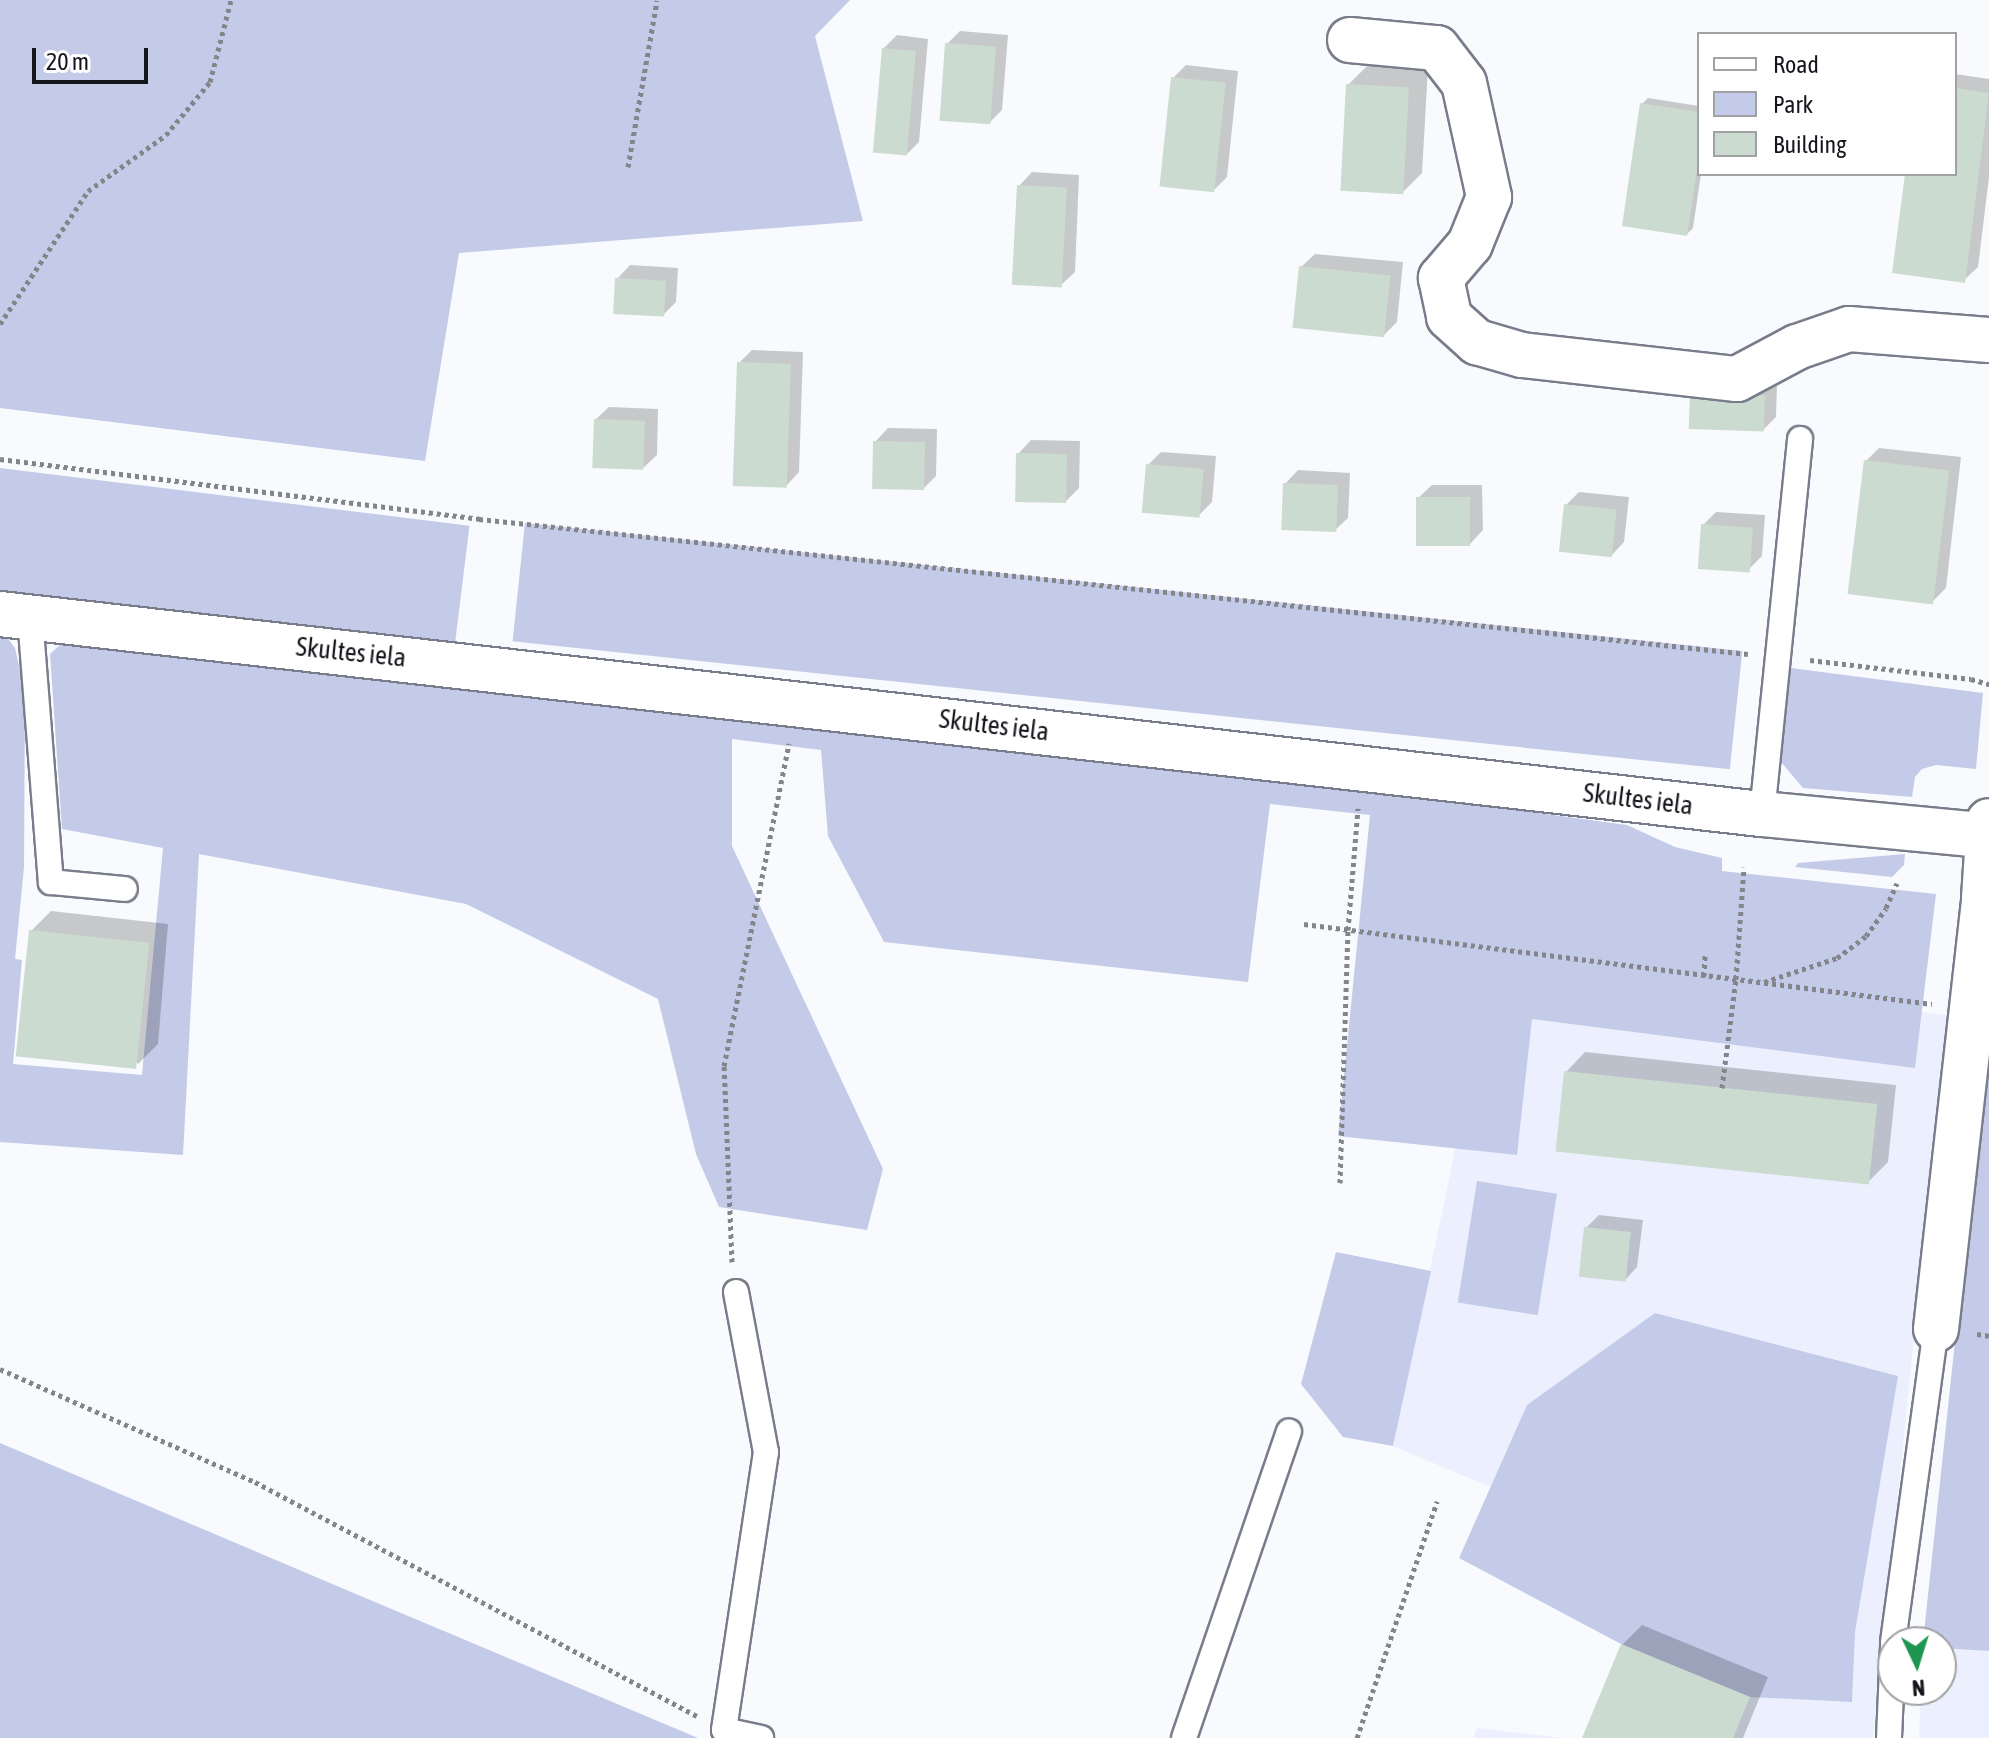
<!DOCTYPE html>
<html>
<head>
<meta charset="utf-8">
<style>
	body { margin:0 }
	#map { position:relative; width:1989px; height:1738px; overflow:hidden; background:#f9fafd; font-family:"Asap Condensed",sans-serif }
	div>[style] { position:absolute }
	[style*='--x'] { left:calc(var(--x)*1px); top:calc(var(--y)*1px); width:calc(var(--w)*1px); rotate:calc(var(--a)*1deg) }
	.built>* { inset:0; background:#ecf0fe }
	.green>* { inset:0; background:#c3cbe9; transform-origin:0 0 }
	.shadow>* { inset:0; background:#0003 }
	.building>* { inset:0; background:#ccdbcf; transform-origin:0 0 }
	.path>* { height:5px; margin-top:-2.5px; transform-origin:0; background:repeating-linear-gradient(90deg,#84858a 0 4px,transparent 0 8px) }
	.roads { filter:drop-shadow(2px 0 #797c8a) drop-shadow(-2px 0 #797c8a) drop-shadow(0 2px #797c8a) drop-shadow(0 -2px #797c8a) }
	.service>* { height:24px; margin:-12px; padding:0 12px; transform-origin:12px; border-radius:12px; background:#fff }
	.minor>* { height:44px; margin:-22px; padding:0 22px; transform-origin:22px; border-radius:22px; background:#fff }
	.secondary>* { height:44px; margin:-22px; padding:0 22px; transform-origin:22px; border-radius:22px; background:#fff }
	span { translate:-50% -50%; white-space:nowrap; text-align:center; line-height:1.15; -webkit-text-stroke:7px #fff; paint-order:stroke }
	.street-label { font-size:26px; color:#15161c }
	.legend { position:absolute; left:1697px; top:32px; width:260px; height:144px; box-sizing:border-box; background:#fff; border:2px solid #a1a2a4; margin:0; padding:10px 14px; list-style:none; font-size:24px; color:#15161c }
	.legend li { display:flex; align-items:center; gap:16px; height:40px }
	.legend b { width:40px; border:2px solid #a1a2a4 }
	.north { position:absolute; left:1877px; top:1626px; width:80px; height:80px; box-sizing:border-box; background:#fff; border:2px solid #a1a2a4; border-radius:50%; rotate:176deg; font-size:22px; font-weight:700; line-height:32px; text-align:center; color:#15161c }
	.north::after { content:''; display:block; margin:auto; width:28px; height:36px; background:#1e9550; clip-path:polygon(50% 0,100% 100%,50% 72%,0 100%) }
	.scale { position:absolute; left:32px; top:48px; width:116px; height:36px; box-sizing:border-box; border:4px solid #15161c; border-top:0; padding-left:10px; font-size:24px; line-height:28px; white-space:nowrap; color:#15161c; -webkit-text-stroke:6px #fff; paint-order:stroke }
</style>
</head>
<body>
<div id="map">
	<div class="built">
		<i style="clip-path:polygon(1479px 954px,1952px 1016px,1917px 1309px,1873px 1738px,1733px 1738px,1749px 1697px,1650px 1655px,1680px 1567px,1393px 1446px,1457px 1141px)"></i>
		<i style="clip-path:polygon(1941px 1648px,1989px 1651px,1989px 1738px,1919px 1738px,1921px 1690px,1941px 1690px)"></i>
		<i style="clip-path:polygon(1477px 1728px,1564px 1738px,1473px 1738px)"></i>
	</div>
	<div class="green">
		<i style="clip-path:polygon(0 0,850px 0,815px 36px,863px 221px,459px 253px,425px 461px,0 408px)"></i>
		<i style="left:0;top:468px;width:473px;height:121px;rotate:7deg"></i>
		<i style="left:525px;top:523px;width:1224px;height:119px;rotate:6deg"></i>
		<i style="clip-path:polygon(0 637px,7px 637px,15px 648px,25px 693px,24px 867px,15px 959px,22px 960px,13px 1064px,142px 1075px,163px 848px,62px 829px,50px 654px,62px 643px,1153px 760px,1627px 825px,1675px 847px,1722px 858px,1722px 871px,1936px 894px,1915px 1068px,1532px 1019px,1517px 1155px,1338px 1136px,1370px 815px,1270px 804px,1248px 982px,884px 942px,828px 836px,821px 750px,732px 739px,732px 846px,883px 1169px,867px 1230px,719px 1207px,696px 1154px,658px 999px,466px 904px,199px 854px,183px 1155px,0 1142px)"></i>
		<i style="clip-path:polygon(1791px 668px,1983px 693px,1976px 769px,1936px 765px,1922px 769px,1915px 777px,1912px 797px,1803px 788px,1781px 762px)"></i>
		<i style="clip-path:polygon(1905px 854px,1904px 865px,1892px 877px,1795px 867px,1798px 863px)"></i>
		<i style="clip-path:polygon(1989px 1022px,1989px 1651px,1941px 1648px,1941px 1642px,1923px 1642px)"></i>
		<i style="left:1477px;top:1181px;width:81px;height:123px;rotate:9deg"></i>
		<i style="clip-path:polygon(1336px 1252px,1431px 1271px,1393px 1446px,1343px 1437px,1301px 1384px)"></i>
		<i style="clip-path:polygon(1655px 1313px,1898px 1376px,1855px 1632px,1852px 1702px,1750px 1697px,1621px 1644px,1459px 1558px,1527px 1405px)"></i>
		<i style="clip-path:polygon(0 1443px,363px 1597px,698px 1738px,0 1738px)"></i>
	</div>
	<div class="shadow">
		<i style="clip-path:polygon(960px 31px,1008px 35px,1002px 110px,989px 123px,947px 44px)"></i>
		<i style="clip-path:polygon(897px 35px,928px 39px,919px 142px,906px 155px,883px 49px)"></i>
		<i style="clip-path:polygon(1186px 65px,1238px 71px,1227px 177px,1214px 190px,1173px 78px)"></i>
		<i style="clip-path:polygon(1368px 65px,1428px 68px,1422px 173px,1402px 193px,1348px 85px)"></i>
		<i style="clip-path:polygon(1955px 74px,1989px 79px,1989px 177px,1978px 267px,1964px 280px,1907px 174px,1955px 174px)"></i>
		<i style="clip-path:polygon(1648px 98px,1699px 106px,1701px 174px,1693px 228px,1687px 234px,1642px 104px)"></i>
		<i style="clip-path:polygon(1032px 172px,1079px 175px,1075px 272px,1061px 285px,1019px 186px)"></i>
		<i style="clip-path:polygon(1315px 254px,1403px 262px,1397px 322px,1384px 335px,1301px 267px)"></i>
		<i style="clip-path:polygon(630px 265px,678px 268px,676px 302px,663px 315px,617px 279px)"></i>
		<i style="clip-path:polygon(752px 350px,803px 352px,799px 472px,786px 486px,739px 363px)"></i>
		<i style="clip-path:polygon(1705px 381px,1777px 383px,1776px 417px,1763px 430px)"></i>
		<i style="clip-path:polygon(609px 407px,658px 409px,657px 455px,643px 468px,595px 420px)"></i>
		<i style="clip-path:polygon(888px 428px,937px 429px,936px 476px,923px 489px,875px 442px)"></i>
		<i style="clip-path:polygon(1031px 440px,1080px 441px,1079px 488px,1066px 501px,1018px 454px)"></i>
		<i style="clip-path:polygon(1879px 448px,1961px 457px,1946px 588px,1933px 601px,1866px 461px)"></i>
		<i style="clip-path:polygon(1161px 452px,1216px 456px,1212px 502px,1199px 515px,1148px 465px)"></i>
		<i style="clip-path:polygon(1298px 470px,1350px 473px,1348px 518px,1334px 531px,1285px 484px)"></i>
		<i style="clip-path:polygon(1432px 485px,1482px 485px,1483px 530px,1470px 544px,1418px 498px)"></i>
		<i style="clip-path:polygon(1579px 492px,1629px 497px,1624px 542px,1611px 556px,1566px 505px)"></i>
		<i style="clip-path:polygon(1716px 512px,1765px 515px,1762px 556px,1749px 569px,1703px 525px)"></i>
		<i style="clip-path:polygon(51px 911px,168px 924px,158px 1044px,138px 1064px,31px 931px)"></i>
		<i style="clip-path:polygon(1585px 1052px,1896px 1085px,1888px 1162px,1868px 1182px,1566px 1072px)"></i>
		<i style="clip-path:polygon(1599px 1215px,1643px 1220px,1637px 1267px,1624px 1281px,1586px 1228px)"></i>
		<i style="clip-path:polygon(1642px 1625px,1768px 1677px,1743px 1738px,1584px 1738px,1622px 1645px)"></i>
	</div>
	<div class="building">
		<i style="left:945px;top:43px;width:51px;height:78px;rotate:4deg"></i>
		<i style="left:882px;top:48px;width:34px;height:105px;rotate:5deg"></i>
		<i style="left:1171px;top:77px;width:55px;height:110px;rotate:6deg"></i>
		<i style="left:1346px;top:84px;width:63px;height:107px;rotate:3deg"></i>
		<i style="clip-path:polygon(1955px 88px,1989px 93px,1965px 283px,1892px 273px,1905px 174px,1955px 174px)"></i>
		<i style="clip-path:polygon(1640px 103px,1699px 112px,1699px 156px,1687px 236px,1622px 226px)"></i>
		<i style="left:1017px;top:185px;width:50px;height:100px;rotate:3deg"></i>
		<i style="left:1299px;top:266px;width:92px;height:62px;rotate:6deg"></i>
		<i style="left:615px;top:278px;width:51px;height:36px;rotate:3deg"></i>
		<i style="left:737px;top:362px;width:54px;height:124px;rotate:2deg"></i>
		<i style="left:1690px;top:393px;width:75px;height:36px;rotate:2deg"></i>
		<i style="left:594px;top:419px;width:51px;height:49px;rotate:2deg"></i>
		<i style="left:873px;top:441px;width:52px;height:48px;rotate:1deg"></i>
		<i style="left:1016px;top:453px;width:51px;height:49px;rotate:1deg"></i>
		<i style="left:1864px;top:460px;width:86px;height:135px;rotate:7deg"></i>
		<i style="left:1146px;top:464px;width:58px;height:49px;rotate:5deg"></i>
		<i style="left:1283px;top:483px;width:55px;height:47px;rotate:2deg"></i>
		<i style="left:1416px;top:497px;width:54px;height:49px"></i>
		<i style="left:1564px;top:504px;width:53px;height:48px;rotate:6deg"></i>
		<i style="left:1701px;top:524px;width:52px;height:45px;rotate:4deg"></i>
		<i style="left:29px;top:930px;width:121px;height:127px;rotate:6deg"></i>
		<i style="left:1564px;top:1071px;width:315px;height:81px;rotate:6deg"></i>
		<i style="left:1584px;top:1227px;width:47px;height:50px;rotate:6deg"></i>
		<i style="clip-path:polygon(1621px 1644px,1750px 1697px,1733px 1738px,1582px 1738px)"></i>
	</div>
	<div class="path">
		<i style="--x:628;--y:167;--w:169;--a:-80.1"></i>
		<i style="--x:0;--y:324;--w:159;--a:-56.5"></i>
		<i style="--x:88;--y:191;--w:96;--a:-35.7"></i>
		<i style="--x:166;--y:135;--w:69;--a:-50.3"></i>
		<i style="--x:210;--y:82;--w:85;--a:-75.6"></i>
		<i style="--x:0;--y:459;--w:483;--a:7.1"></i>
		<i style="--x:479;--y:519;--w:1276;--a:6.07"></i>
		<i style="--x:1810;--y:660;--w:162;--a:6.7"></i>
		<i style="--x:1971;--y:679;--w:19;--a:16"></i>
		<i style="--x:1304;--y:924;--w:633;--a:7.26"></i>
		<i style="--x:1704;--y:976;--w:21;--a:-87"></i>
		<i style="--x:1764;--y:982;--w:77;--a:-18.2"></i>
		<i style="--x:1837;--y:958;--w:36;--a:-37"></i>
		<i style="--x:1866;--y:936;--w:34;--a:-54"></i>
		<i style="--x:1886;--y:908;--w:27;--a:-66"></i>
		<i style="--x:1722;--y:1088;--w:110;--a:-82.7"></i>
		<i style="--x:1736;--y:979;--w:112;--a:-85.9"></i>
		<i style="--x:1340;--y:1183;--w:253;--a:-88.2"></i>
		<i style="--x:1348;--y:930;--w:122;--a:-85.3"></i>
		<i style="--x:732;--y:1262;--w:196;--a:-92.3"></i>
		<i style="--x:724;--y:1066;--w:329;--a:-78.6"></i>
		<i style="--x:1977;--y:1334;--w:12;--a:9"></i>
		<i style="--x:0;--y:1369;--w:279;--a:23.9"></i>
		<i style="--x:255;--y:1482;--w:500;--a:27.9"></i>
		<i style="--x:1357;--y:1738;--w:250;--a:-71.3"></i>
	</div>
	<div class="roads">
		<div class="service">
			<i style="--x:30;--y:617;--w:266;--a:85.5"></i>
			<i style="--x:51;--y:882;--w:74;--a:5.4"></i>
			<i style="--x:1762;--y:814;--w:377;--a:-84.2"></i>
			<i style="--x:736;--y:1292;--w:163;--a:79.4"></i>
			<i style="--x:766;--y:1452;--w:281;--a:98.6"></i>
			<i style="--x:724;--y:1730;--w:38;--a:12"></i>
			<i style="--x:1893;--y:1642;--w:316;--a:-82.2"></i>
			<i style="--x:1184;--y:1738;--w:324;--a:-71.1"></i>
			<i style="--x:1889;--y:1738;--w:90;--a:-87.5"></i>
		</div>
		<div class="minor">
			<i style="--x:1350;--y:40;--w:87;--a:5.3"></i>
			<i style="--x:1437;--y:48;--w:44;--a:52.4"></i>
			<i style="--x:1464;--y:83;--w:117;--a:77.6"></i>
			<i style="--x:1489;--y:197;--w:51;--a:112"></i>
			<i style="--x:1470;--y:244;--w:45;--a:130.5"></i>
			<i style="--x:1441;--y:278;--w:40;--a:78"></i>
			<i style="--x:1449;--y:317;--w:38;--a:42"></i>
			<i style="--x:1477;--y:342;--w:47;--a:16.1"></i>
			<i style="--x:1522;--y:355;--w:216;--a:6.4"></i>
			<i style="--x:1737;--y:379;--w:68;--a:-28.1"></i>
			<i style="--x:1797;--y:347;--w:55;--a:-19.1"></i>
			<i style="--x:1849;--y:329;--w:140;--a:4.5"></i>
			<i style="--x:1936;--y:1329;--w:434;--a:-83.6"></i>
			<i style="--x:1984;--y:898;--w:77;--a:-86.3"></i>
		</div>
		<div class="secondary">
			<i style="--x:0;--y:614;--w:1773;--a:6.48"></i>
			<i style="--x:1762;--y:814;--w:228;--a:5.5"></i>
		</div>
	</div>
	<div class="street-label">
		<span style="left:351px;top:653px;rotate:6deg">Skultes iela</span>
		<span style="left:994px;top:726px;rotate:7deg">Skultes iela</span>
		<span style="left:1638px;top:800px;rotate:7deg">Skultes iela</span>
	</div>
	<ul class="legend">
	<li><b style="height:10px;background:#fff"></b>Road</li>
	<li><b style="height:22px;background:#c3cbe9"></b>Park</li>
	<li><b style="height:22px;background:#ccdbcf"></b>Building</li>
	</ul>
	<div class="north">N</div>
	<div class="scale">20 m</div>
</div>
</body>
</html>
